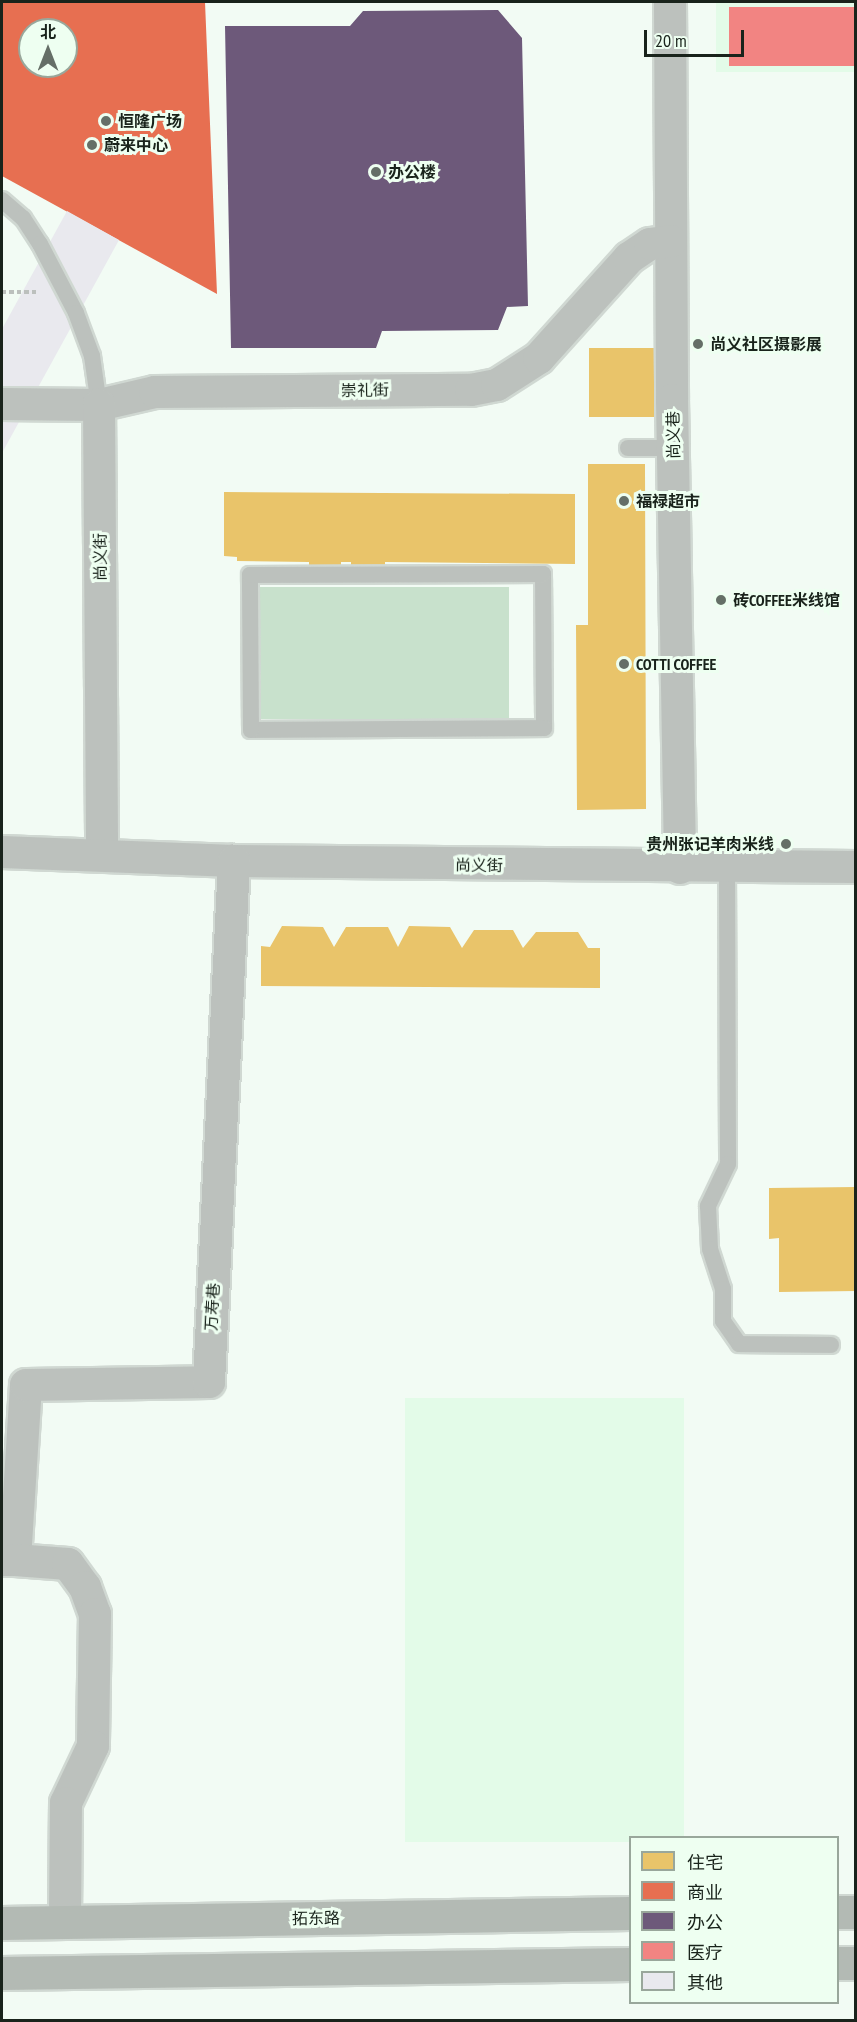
<!DOCTYPE html>
<html>
<head>
<meta charset="utf-8">
<style>
	body { margin:0 }
	#map { position:relative; width:857px; height:2022px; overflow:hidden; background:#f2fbf4; font-family:"PT Sans Narrow","Noto Sans SC",sans-serif }
	div>[style] { position:absolute }
	[style*='--x'] { left:calc(var(--x)*1px); top:calc(var(--y)*1px); width:calc(var(--w)*1px); rotate:calc(var(--a)*1deg) }
	.built>* { inset:0; background:#e3fbe8; transform-origin:0 0 }
	.forest>* { inset:0; background:#c8e1cc; transform-origin:0 0 }
	.homes>* { inset:0; background:#e9c46a; transform-origin:0 0 }
	.shops>* { inset:0; background:#e76f51 }
	.offices>* { inset:0; background:#6d597a }
	.health>* { inset:0; background:#f28482; transform-origin:0 0 }
	.building>* { inset:0; background:#e9e9ee }
	.path>* { height:4px; margin-top:-2px; transform-origin:0; background:repeating-linear-gradient(90deg,#bcc0bd 0 4.5px,transparent 0 7.5px) }
	.roads { filter:drop-shadow(2px 0 #d0d8d2) drop-shadow(-2px 0 #d0d8d2) drop-shadow(0 2px #d0d8d2) drop-shadow(0 -2px #d0d8d2) }
	.service>* { height:16px; margin:-8px; padding:0 8px; transform-origin:8px; border-radius:8px; background:#bcc1bd }
	.minor>* { height:32px; margin:-16px; padding:0 16px; transform-origin:16px; border-radius:16px; background:#bcc1bd }
	.primary>* { height:33px; margin:-16.5px; padding:0 16.5px; transform-origin:16.5px; border-radius:16.5px; background:#b3bab4 }
	.dots>* { width:16px; height:16px; translate:-50% -50%; box-sizing:border-box; border:3px solid #eefff1; border-radius:50% }
	span { translate:-50% -50%; white-space:nowrap; text-align:center; line-height:1.15; -webkit-text-stroke:6px #eefff1; paint-order:stroke }
	.poi-label { font-size:16px; color:#19231b; font-weight:700 }
	.left { translate:0 -50%; text-align:left }
	.right { translate:-100% -50%; text-align:right }
	.street-label { font-size:16px; color:#19231b }
	.frame { position:absolute; inset:0; border:3px solid #19231b; pointer-events:none }
	.legend { position:absolute; left:629px; top:1836px; width:210px; height:168px; box-sizing:border-box; background:#eefff1; border:2px solid #99a79b; margin:0; padding:8px 10px; list-style:none; font-size:18px; color:#19231b }
	.legend li { display:flex; align-items:center; gap:12px; height:30px }
	.legend b { width:30px; border:2px solid #99a79b }
	.north { position:absolute; left:18px; top:18px; width:60px; height:60px; box-sizing:border-box; background:#eefff1; border:2px solid #99a79b; border-radius:50%; rotate:0deg; font-size:16px; font-weight:700; line-height:24px; text-align:center; color:#19231b }
	.north::after { content:''; display:block; margin:auto; width:21px; height:27px; background:#656f67; clip-path:polygon(50% 0,100% 100%,50% 72%,0 100%) }
	.scale { position:absolute; left:644px; top:30px; width:100px; height:27px; box-sizing:border-box; border:3px solid #19231b; border-top:0; padding-left:8px; font-size:18px; line-height:21px; white-space:nowrap; color:#19231b; -webkit-text-stroke:4px #eefff1; paint-order:stroke }
</style>
</head>
<body>
<div id="map">
	<div class="built">
		<i style="left:716px;top:2px;width:139px;height:70px"></i>
		<i style="clip-path:polygon(405px 1398px,684px 1398px,684px 1837px,630px 1838px,630px 1842px,405px 1842px)"></i>
	</div>
	<div class="forest">
		<i style="left:509px;top:587px;width:132px;height:251px;rotate:90deg"></i>
	</div>
	<div class="homes">
		<i style="left:589px;top:348px;width:65px;height:69px"></i>
		<i style="clip-path:polygon(588px 464px,645px 464px,646px 809px,577px 810px,576px 625px,588px 625px)"></i>
		<i style="clip-path:polygon(224px 492px,575px 494px,575px 564px,385px 562px,385px 572px,351px 572px,351px 562px,341px 562px,341px 573px,309px 572px,309px 562px,237px 561px,237px 557px,224px 556px)"></i>
		<i style="clip-path:polygon(282px 926px,323px 927px,334px 947px,346px 927px,388px 927px,398px 947px,409px 926px,450px 927px,462px 948px,474px 930px,513px 930px,523px 948px,536px 932px,578px 932px,588px 948px,600px 948px,600px 988px,261px 986px,261px 946px,270px 947px)"></i>
		<i style="clip-path:polygon(856px 1187px,856px 1291px,779px 1292px,779px 1238px,769px 1239px,769px 1188px)"></i>
	</div>
	<div class="shops">
		<i style="clip-path:polygon(evenodd,2px 2px,205px 2px,217px 294px,2px 176px,2px 2px,30px 30px,66px 30px,66px 66px,30px 66px,30px 30px)"></i>
	</div>
	<div class="offices">
		<i style="clip-path:polygon(498px 10px,522px 38px,528px 306px,507px 307px,498px 330px,382px 331px,376px 348px,231px 348px,225px 26px,350px 26px,363px 11px)"></i>
	</div>
	<div class="health">
		<i style="left:856px;top:7px;width:59px;height:127px;rotate:90deg"></i>
	</div>
	<div class="building">
		<i style="clip-path:polygon(67px 211px,119px 240px,2px 453px,2px 329px)"></i>
	</div>
	<div class="path">
		<i style="--x:2;--y:292;--w:35;--a:0"></i>
	</div>
	<div class="roads">
		<div class="service">
			<i style="--x:2;--y:200;--w:28;--a:41"></i>
			<i style="--x:23;--y:218;--w:31;--a:57"></i>
			<i style="--x:40;--y:244;--w:78;--a:62.4"></i>
			<i style="--x:76;--y:313;--w:46;--a:69.6"></i>
			<i style="--x:92;--y:356;--w:49;--a:81.9"></i>
			<i style="--x:628;--y:448;--w:45;--a:0"></i>
			<i style="--x:543;--y:574;--w:154;--a:89.6"></i>
			<i style="--x:544;--y:728;--w:293;--a:179.6"></i>
			<i style="--x:251;--y:730;--w:155;--a:-90.4"></i>
			<i style="--x:250;--y:575;--w:293;--a:-0.2"></i>
			<i style="--x:727;--y:868;--w:296;--a:89.8"></i>
			<i style="--x:728;--y:1164;--w:47;--a:115.5"></i>
			<i style="--x:708;--y:1206;--w:43;--a:87.3"></i>
			<i style="--x:710;--y:1249;--w:42;--a:72"></i>
			<i style="--x:723;--y:1289;--w:32;--a:90"></i>
			<i style="--x:723;--y:1321;--w:28;--a:55"></i>
			<i style="--x:739;--y:1344;--w:92;--a:0.6"></i>
		</div>
		<div class="minor">
			<i style="--x:670;--y:2;--w:398;--a:89.7"></i>
			<i style="--x:672;--y:400;--w:468;--a:89"></i>
			<i style="--x:2;--y:404;--w:97;--a:0.6"></i>
			<i style="--x:99;--y:405;--w:57;--a:-13.1"></i>
			<i style="--x:155;--y:392;--w:316;--a:-0.4"></i>
			<i style="--x:471;--y:390;--w:26;--a:-11"></i>
			<i style="--x:497;--y:385;--w:50;--a:-32.7"></i>
			<i style="--x:539;--y:358;--w:135;--a:-48"></i>
			<i style="--x:629;--y:258;--w:25;--a:-34"></i>
			<i style="--x:650;--y:244;--w:21;--a:-8"></i>
			<i style="--x:99;--y:405;--w:449;--a:89.6"></i>
			<i style="--x:2;--y:852;--w:232;--a:2.2"></i>
			<i style="--x:234;--y:861;--w:622;--a:0.55"></i>
			<i style="--x:2;--y:1560;--w:13;--a:0"></i>
			<i style="--x:15;--y:1560;--w:175;--a:-86.4"></i>
			<i style="--x:26;--y:1385;--w:183;--a:-0.9"></i>
			<i style="--x:209;--y:1382;--w:522;--a:-87.25"></i>
			<i style="--x:15;--y:1560;--w:53;--a:4.3"></i>
			<i style="--x:68;--y:1564;--w:29;--a:54"></i>
			<i style="--x:85;--y:1587;--w:29;--a:70"></i>
			<i style="--x:95;--y:1614;--w:132;--a:90.9"></i>
			<i style="--x:93;--y:1746;--w:63;--a:115.3"></i>
			<i style="--x:66;--y:1803;--w:119;--a:90.5"></i>
		</div>
		<div class="primary">
			<i style="--x:838;--y:1912;--w:18;--a:0"></i>
			<i style="--x:2;--y:1923;--w:628;--a:-0.91"></i>
			<i style="--x:838;--y:1963;--w:18;--a:0"></i>
			<i style="--x:2;--y:1973;--w:628;--a:-0.82"></i>
		</div>
	</div>
	<div class="dots">
		<i style="left:106px;top:121px;background:#656f67"></i>
		<i style="left:92px;top:145px;background:#656f67"></i>
		<i style="left:376px;top:172px;background:#656f67"></i>
		<i style="left:698px;top:344px;background:#656f67"></i>
		<i style="left:624px;top:501px;background:#656f67"></i>
		<i style="left:721px;top:600px;background:#656f67"></i>
		<i style="left:624px;top:664px;background:#656f67"></i>
		<i style="left:786px;top:844px;background:#656f67"></i>
	</div>
	<div class="poi-label">
		<span class="left" style="left:118px;top:121px">恒隆广场</span>
		<span class="left" style="left:104px;top:145px">蔚来中心</span>
		<span class="left" style="left:388px;top:172px">办公楼</span>
		<span class="left" style="left:710px;top:344px">尚义社区摄影展</span>
		<span class="left" style="left:636px;top:501px">福禄超市</span>
		<span class="left" style="left:733px;top:600px">砖COFFEE米线馆</span>
		<span class="left" style="left:636px;top:664px">COTTI COFFEE</span>
		<span class="right" style="left:774px;top:844px">贵州张记羊肉米线</span>
	</div>
	<div class="street-label">
		<span style="left:365px;top:390px;rotate:-1deg">崇礼街</span>
		<span style="left:673px;top:435px;rotate:-91deg">尚义巷</span>
		<span style="left:100px;top:557px;rotate:-90deg">尚义街</span>
		<span style="left:479px;top:865px;rotate:1deg">尚义街</span>
		<span style="left:212px;top:1307px;rotate:-87deg">万寿巷</span>
		<span style="left:316px;top:1918px;rotate:-1deg">拓东路</span>
	</div>
	<div class="frame"></div>
	<ul class="legend">
	<li><b style="height:16px;background:#e9c46a"></b>住宅</li>
	<li><b style="height:16px;background:#e76f51"></b>商业</li>
	<li><b style="height:16px;background:#6d597a"></b>办公</li>
	<li><b style="height:16px;background:#f28482"></b>医疗</li>
	<li><b style="height:16px;background:#e9e9ee"></b>其他</li>
	</ul>
	<div class="north">北</div>
	<div class="scale">20 m</div>
</div>
</body>
</html>
